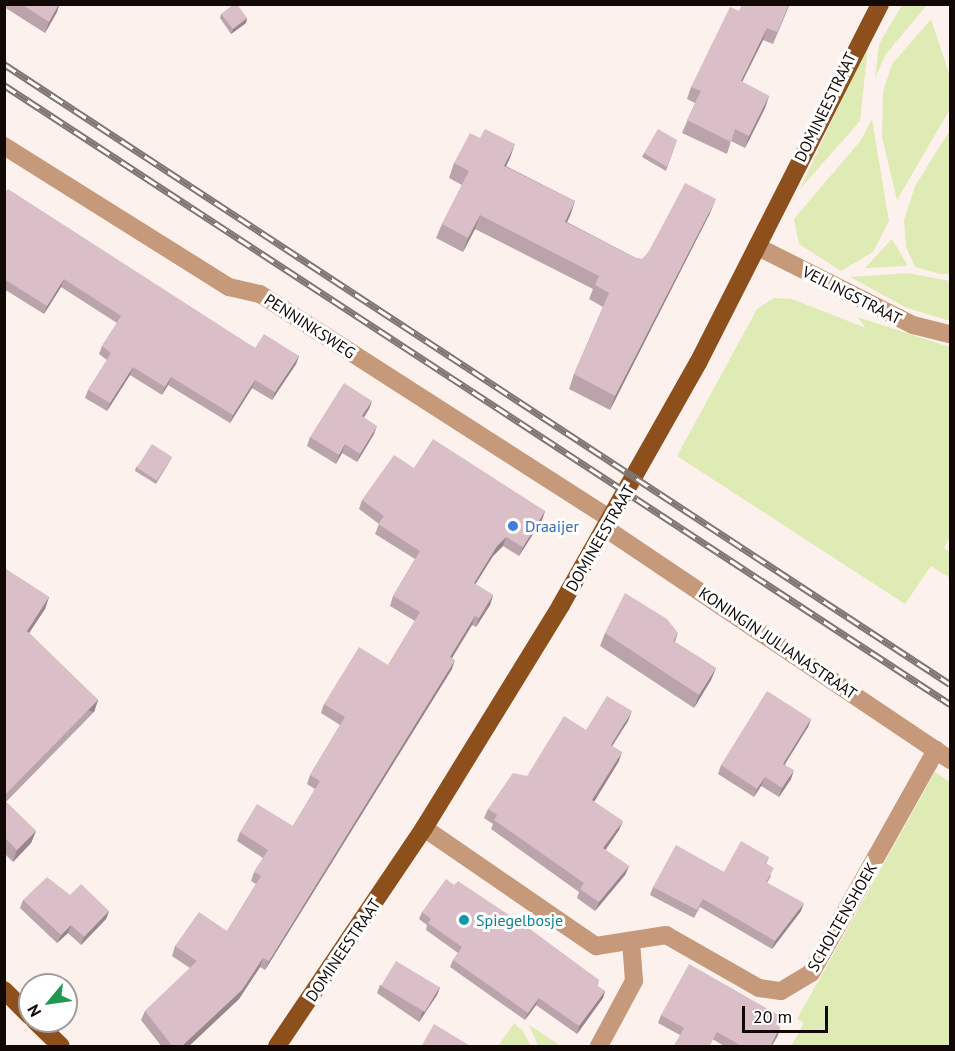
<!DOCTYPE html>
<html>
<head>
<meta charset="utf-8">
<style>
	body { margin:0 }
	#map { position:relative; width:955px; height:1051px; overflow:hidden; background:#fdf1ed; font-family:"PT Sans",sans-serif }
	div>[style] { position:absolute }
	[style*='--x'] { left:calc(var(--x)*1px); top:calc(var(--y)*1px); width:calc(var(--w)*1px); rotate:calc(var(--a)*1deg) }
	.green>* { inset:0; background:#dfebb4 }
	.minor>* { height:18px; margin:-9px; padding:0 9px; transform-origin:9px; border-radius:9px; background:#c5997a }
	.major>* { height:18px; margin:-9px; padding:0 9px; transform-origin:9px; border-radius:9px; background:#8d501d }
	.rail>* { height:7px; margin-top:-3.5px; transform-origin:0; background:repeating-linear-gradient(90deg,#fff 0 14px,#807572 0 28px); box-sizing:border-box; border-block:2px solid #807572 }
	.wall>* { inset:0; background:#bba3ac }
	.shaded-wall>* { inset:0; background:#99858c; transform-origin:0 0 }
	.building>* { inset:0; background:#dabec8; transform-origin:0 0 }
	.dots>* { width:16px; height:16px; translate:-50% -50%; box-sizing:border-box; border:3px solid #fff; border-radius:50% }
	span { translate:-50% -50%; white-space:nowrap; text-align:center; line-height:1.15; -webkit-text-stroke:6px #fff; paint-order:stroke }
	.street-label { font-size:16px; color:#120906 }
	.shop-label { font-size:16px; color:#366cbe }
	.left { translate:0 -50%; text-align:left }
	.culture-label { font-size:16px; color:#0d838f }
	.frame { position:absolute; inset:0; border:6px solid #120906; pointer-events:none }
	.north { position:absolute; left:18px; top:973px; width:60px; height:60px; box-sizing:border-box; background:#fff; border:2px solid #a09d9b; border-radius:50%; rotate:241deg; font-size:16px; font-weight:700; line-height:24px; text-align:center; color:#120906 }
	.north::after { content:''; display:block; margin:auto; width:21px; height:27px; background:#219752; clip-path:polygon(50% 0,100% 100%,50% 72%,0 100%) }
	.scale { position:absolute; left:742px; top:1006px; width:86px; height:27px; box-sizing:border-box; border:3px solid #120906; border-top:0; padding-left:8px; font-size:18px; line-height:21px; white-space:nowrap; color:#120906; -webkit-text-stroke:4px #fff; paint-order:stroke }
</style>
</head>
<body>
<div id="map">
	<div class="green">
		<i style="clip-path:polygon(902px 5px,926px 6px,886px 54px,875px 78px,879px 44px)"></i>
		<i style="clip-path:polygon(931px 19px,950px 76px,950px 109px,897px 200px,882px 137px,883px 92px,892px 64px)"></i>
		<i style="clip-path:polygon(868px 46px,860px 121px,800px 189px,835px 114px)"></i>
		<i style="clip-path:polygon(872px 119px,889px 221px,873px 252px,841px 271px,799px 244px,794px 219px,861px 140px)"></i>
		<i style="clip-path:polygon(950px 130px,950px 274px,940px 274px,915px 267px,906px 247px,904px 220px,915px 186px)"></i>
		<i style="clip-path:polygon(892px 239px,908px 266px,865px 268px,877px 255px)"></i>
		<i style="clip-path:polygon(908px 273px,950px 281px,950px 321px,907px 308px,850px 277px)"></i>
		<i style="clip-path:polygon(792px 299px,866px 328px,857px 317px,950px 347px,950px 537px,944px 548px,950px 553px,950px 578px,931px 566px,905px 604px,677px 456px,757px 309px,774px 298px)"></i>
		<i style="clip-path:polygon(935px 772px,950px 782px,950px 1046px,791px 1046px,804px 1023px,797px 1019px)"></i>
		<i style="clip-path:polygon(514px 1023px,523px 1031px,531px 1046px,498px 1046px)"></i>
		<i style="clip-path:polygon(529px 1025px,561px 1046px,538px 1046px)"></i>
	</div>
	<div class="minor">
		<i style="--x:4;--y:146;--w:266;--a:32.1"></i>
		<i style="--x:229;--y:287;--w:32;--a:13"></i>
		<i style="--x:260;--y:294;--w:416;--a:32.7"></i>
		<i style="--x:758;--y:247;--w:174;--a:26.7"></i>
		<i style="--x:913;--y:325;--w:38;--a:14"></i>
		<i style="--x:605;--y:528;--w:416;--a:33.9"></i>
		<i style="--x:424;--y:828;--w:209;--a:34.5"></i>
		<i style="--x:596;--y:946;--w:71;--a:-8.9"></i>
		<i style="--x:666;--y:935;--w:107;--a:29.7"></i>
		<i style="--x:759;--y:988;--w:22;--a:8"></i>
		<i style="--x:781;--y:991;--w:35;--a:-31"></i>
		<i style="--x:811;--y:973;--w:256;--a:-60.7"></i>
		<i style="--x:599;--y:1046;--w:74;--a:-61.7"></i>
		<i style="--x:634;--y:981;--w:40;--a:-94.3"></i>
	</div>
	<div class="major">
		<i style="--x:4;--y:990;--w:37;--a:45"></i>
		<i style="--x:35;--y:1021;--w:36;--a:44"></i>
		<i style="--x:277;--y:1046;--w:263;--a:-56"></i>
		<i style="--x:424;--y:828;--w:262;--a:-58.4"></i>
		<i style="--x:561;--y:605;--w:278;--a:-60.5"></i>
		<i style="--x:698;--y:363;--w:402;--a:-63.1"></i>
	</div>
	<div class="rail">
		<i style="--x:4;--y:64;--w:1131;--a:33.24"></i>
		<i style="--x:4;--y:85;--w:1131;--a:33.2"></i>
	</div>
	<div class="wall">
		<i style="clip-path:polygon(4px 4px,60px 4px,57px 12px,45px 33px,4px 7px)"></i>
		<i style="clip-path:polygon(790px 4px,773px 44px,763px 40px,742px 82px,769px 96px,765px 108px,745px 148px,731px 141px,727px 154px,682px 133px,695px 103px,687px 99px,691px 87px,739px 11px)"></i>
		<i style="clip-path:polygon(221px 14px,247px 18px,246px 23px,231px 34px,220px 18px)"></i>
		<i style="clip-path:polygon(677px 140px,666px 171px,642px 157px,644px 153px)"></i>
		<i style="clip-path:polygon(510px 158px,506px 166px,575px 201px,567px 222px,636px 258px,642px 259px,710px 213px,610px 410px,569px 389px,574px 374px,603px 307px,589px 299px,593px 289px,475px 229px,463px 252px,436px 238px,442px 224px,462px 185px,449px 178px,454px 163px)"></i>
		<i style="clip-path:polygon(4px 194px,255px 348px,299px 356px,296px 364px,272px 400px,252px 388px,230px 423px,168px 385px,162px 395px,130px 375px,107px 411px,85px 398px,88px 390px,107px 360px,99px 354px,102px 346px,117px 323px,61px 287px,44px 314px,4px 289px)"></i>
		<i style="clip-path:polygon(372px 401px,369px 409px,364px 417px,374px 434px,357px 462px,342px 453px,336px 464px,307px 446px,310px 437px)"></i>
		<i style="clip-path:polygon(172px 457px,170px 461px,156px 484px,135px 471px,136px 467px)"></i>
		<i style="clip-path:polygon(414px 468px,545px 511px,542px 520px,519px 556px,503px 546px,493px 556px,475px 584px,493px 595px,490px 605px,476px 627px,472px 625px,452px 658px,452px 669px,265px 970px,260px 967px,239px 999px,188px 1047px,162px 1047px,141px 1020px,145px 1011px,190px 968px,172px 956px,175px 946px,227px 931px,256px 884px,251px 881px,254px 872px,263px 858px,237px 841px,240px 832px,293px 826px,315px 789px,307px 784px,310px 775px,340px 725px,321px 713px,324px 704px,388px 665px,415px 621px,390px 606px,393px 596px,415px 559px,375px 534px,379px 524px,359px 509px,362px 500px)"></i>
		<i style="clip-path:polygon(4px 568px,49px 597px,45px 609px,29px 633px,98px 700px,94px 712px,6px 802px,36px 831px,31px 843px,13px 862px,4px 853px)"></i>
		<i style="clip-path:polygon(605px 633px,678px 633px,675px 642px,716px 668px,711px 680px,694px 708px,600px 646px)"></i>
		<i style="clip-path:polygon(811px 719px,808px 727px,785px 764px,791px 779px,779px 797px,761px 786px,754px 797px,718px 774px,721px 765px)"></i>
		<i style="clip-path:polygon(628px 721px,612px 746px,619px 761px,594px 802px,619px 830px,605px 850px,629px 866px,625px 875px,595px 911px,577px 898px,579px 892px,491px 829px,493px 824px,484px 818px,488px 809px,586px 730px)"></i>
		<i style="clip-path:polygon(769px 857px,766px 864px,771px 876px,767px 883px,801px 911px,772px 949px,700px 907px,694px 918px,650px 895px,653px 887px,724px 872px)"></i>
		<i style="clip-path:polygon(454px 885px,599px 980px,597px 986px,605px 991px,603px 998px,577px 1034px,536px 1005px,525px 1020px,450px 967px,453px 960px,458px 953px,426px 930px,427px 925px,419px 919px,422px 912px)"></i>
		<i style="clip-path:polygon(70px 895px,109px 911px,106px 919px,81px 945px,68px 933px,57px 943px,20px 908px,23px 900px)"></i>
		<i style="clip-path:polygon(380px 985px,440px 987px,437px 995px,419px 1022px,377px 993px)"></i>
		<i style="clip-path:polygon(661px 1015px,777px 1025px,778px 1035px,771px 1047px,726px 1047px,714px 1040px,680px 1035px,658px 1023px)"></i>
	</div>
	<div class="shaded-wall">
		<i style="clip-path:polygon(59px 4px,57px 12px,45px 33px,49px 22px)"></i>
		<i style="clip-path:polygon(247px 18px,246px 23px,231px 34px,233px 29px)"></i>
		<i style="clip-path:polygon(767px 28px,763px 40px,736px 94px,741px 81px)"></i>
		<i style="clip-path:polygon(769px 96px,765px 108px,745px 148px,749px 136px)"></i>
		<i style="clip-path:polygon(515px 144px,510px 158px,499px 180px,504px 166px)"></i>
		<i style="clip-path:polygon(716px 199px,710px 213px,610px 410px,615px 396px)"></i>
		<i style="clip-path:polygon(575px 201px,570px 216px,560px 236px,565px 222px)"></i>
		<i style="clip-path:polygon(480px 215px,475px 229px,463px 252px,468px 238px)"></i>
		<i style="clip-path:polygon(64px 279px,61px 287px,44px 314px,47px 306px)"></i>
		<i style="clip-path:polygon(299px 356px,296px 364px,272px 400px,275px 392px)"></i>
		<i style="clip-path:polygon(133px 367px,130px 375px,107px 411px,110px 403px)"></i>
		<i style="clip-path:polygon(171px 377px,168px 385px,162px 395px,165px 387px)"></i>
		<i style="clip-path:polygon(255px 380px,252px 388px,230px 423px,233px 415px)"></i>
		<i style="clip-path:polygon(372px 401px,369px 409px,359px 425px,362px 416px)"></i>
		<i style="clip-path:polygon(377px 426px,374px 434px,357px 462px,360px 454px)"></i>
		<i style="clip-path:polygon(345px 444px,342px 453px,336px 464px,339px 455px)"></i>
		<i style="clip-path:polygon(545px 511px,542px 520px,519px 556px,523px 547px)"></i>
		<i style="clip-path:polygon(506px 537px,503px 546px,493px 556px,470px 593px,474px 583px,497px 546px)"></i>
		<i style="clip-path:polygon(493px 595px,490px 605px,476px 627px,479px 618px)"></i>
		<i style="clip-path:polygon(49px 597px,45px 609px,23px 642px,27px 631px)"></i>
		<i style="clip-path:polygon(475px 616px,472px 625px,447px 666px,450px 657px)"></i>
		<i style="clip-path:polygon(455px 660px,452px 669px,265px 970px,269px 961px)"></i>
		<i style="clip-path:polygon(716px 668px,711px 680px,694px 708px,699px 695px)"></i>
		<i style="left:98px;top:700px;width:13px;height:134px;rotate:108deg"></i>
		<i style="clip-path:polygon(632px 711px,628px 721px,607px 754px,611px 745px)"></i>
		<i style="clip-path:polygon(811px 719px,808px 727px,780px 772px,783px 764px)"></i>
		<i style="clip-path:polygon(622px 752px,619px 761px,589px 810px,592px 800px)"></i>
		<i style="clip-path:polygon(794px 770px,791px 779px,779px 797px,782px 788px)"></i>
		<i style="clip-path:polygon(765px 777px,761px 786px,754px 797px,757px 789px)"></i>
		<i style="clip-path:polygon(623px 821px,619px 830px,600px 858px,603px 848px)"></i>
		<i style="clip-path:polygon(36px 831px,31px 843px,13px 862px,17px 850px)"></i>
		<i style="clip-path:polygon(629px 866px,625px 875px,595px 911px,599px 902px)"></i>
		<i style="clip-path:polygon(804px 903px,801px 911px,772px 949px,775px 941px)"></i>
		<i style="clip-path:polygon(109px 911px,106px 919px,81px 945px,84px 937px)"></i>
		<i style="clip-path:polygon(71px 925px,68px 933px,57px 943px,61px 935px)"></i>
		<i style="clip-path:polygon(263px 958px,260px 967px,239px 999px,188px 1047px,181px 1047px)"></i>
		<i style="clip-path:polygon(440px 987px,437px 995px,419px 1022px,422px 1013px)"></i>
		<i style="clip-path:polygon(605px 991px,603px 998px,577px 1034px,579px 1026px)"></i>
		<i style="clip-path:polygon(539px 998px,536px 1005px,525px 1020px,528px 1013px)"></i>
		<i style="clip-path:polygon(780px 1027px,778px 1035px,771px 1047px,770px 1047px)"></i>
	</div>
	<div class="building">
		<i style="clip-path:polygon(21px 4px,59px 4px,49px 22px)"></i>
		<i style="clip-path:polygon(234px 4px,237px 4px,247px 18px,233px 29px,221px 14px)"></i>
		<i style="clip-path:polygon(742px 4px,789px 4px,777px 32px,767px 28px,741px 81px,769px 96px,749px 136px,735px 129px,731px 142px,687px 120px,701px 91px,691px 87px,730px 7px,739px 11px)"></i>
		<i style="clip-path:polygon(485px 129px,515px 144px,504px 166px,575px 201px,565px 222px,636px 258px,642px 259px,649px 251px,685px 183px,716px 199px,615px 396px,574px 374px,609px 293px,595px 285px,599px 276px,480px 215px,468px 238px,442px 224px,469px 171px,454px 163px,470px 133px,480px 138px)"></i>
		<i style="clip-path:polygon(658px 129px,677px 140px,667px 167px,644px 153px)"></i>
		<i style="clip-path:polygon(8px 189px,255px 348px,264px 334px,299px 356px,275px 392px,255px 380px,233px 415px,171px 377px,165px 387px,133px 367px,110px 403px,88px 390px,111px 353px,102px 346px,121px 316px,64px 279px,47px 306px,4px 279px,4px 194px)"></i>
		<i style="clip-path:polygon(344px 383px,372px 401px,362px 416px,377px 426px,360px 454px,345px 444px,339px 455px,310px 437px)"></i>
		<i style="clip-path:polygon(433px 439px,545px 511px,523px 547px,506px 537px,497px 546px,474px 583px,493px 595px,479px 618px,475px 616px,450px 657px,455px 660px,269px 961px,263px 958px,242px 990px,181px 1047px,173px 1047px,145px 1011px,197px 961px,175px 946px,199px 912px,227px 931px,261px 876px,254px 872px,268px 850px,240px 832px,257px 804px,293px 826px,320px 781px,310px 775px,345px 717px,324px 704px,359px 647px,388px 665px,420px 612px,393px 596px,420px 551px,378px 524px,384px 516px,362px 500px,394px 455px,414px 468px)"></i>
		<i style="left:152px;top:444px;width:24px;height:28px;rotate:33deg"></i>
		<i style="clip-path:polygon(4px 568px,49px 597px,27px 631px,98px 700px,4px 796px)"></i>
		<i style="clip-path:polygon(625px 593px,667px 619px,678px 633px,673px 641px,716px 668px,699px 695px,605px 633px)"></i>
		<i style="clip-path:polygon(767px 691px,811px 719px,783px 764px,794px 770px,782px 788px,765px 777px,757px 789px,721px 765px)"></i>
		<i style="clip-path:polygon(607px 696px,632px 711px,611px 745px,622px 752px,592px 800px,623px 821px,603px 848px,629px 866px,599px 902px,580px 889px,584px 883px,494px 820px,497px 815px,488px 809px,513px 773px,527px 776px,564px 716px,586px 730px)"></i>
		<i style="clip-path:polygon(4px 800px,36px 831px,17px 850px,6px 839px,4px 841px)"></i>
		<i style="clip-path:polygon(741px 841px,769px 857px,765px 863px,774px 868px,766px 882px,804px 903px,775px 941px,703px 899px,697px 910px,653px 887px,676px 845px,724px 872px)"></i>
		<i style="clip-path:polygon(47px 877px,70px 895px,81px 884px,109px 911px,84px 937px,71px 925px,61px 935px,23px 900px)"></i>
		<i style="clip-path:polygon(446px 879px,454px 885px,458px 881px,530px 929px,599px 980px,596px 985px,605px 991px,579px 1026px,539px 998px,528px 1013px,453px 960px,462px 947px,428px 923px,431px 919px,422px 912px)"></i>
		<i style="left:396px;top:961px;width:51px;height:29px;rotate:31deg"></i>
		<i style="clip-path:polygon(689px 964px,780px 1016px,776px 1024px,780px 1027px,770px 1047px,743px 1047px,717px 1032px,709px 1047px,673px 1047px,684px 1028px,661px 1015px)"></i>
		<i style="clip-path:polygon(434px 1024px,472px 1047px,421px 1047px)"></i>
	</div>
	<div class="dots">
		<i style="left:513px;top:526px;background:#3f7fe0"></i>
		<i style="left:464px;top:920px;background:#0f9aa8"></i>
	</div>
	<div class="street-label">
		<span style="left:825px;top:107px;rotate:-64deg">DOMINEESTRAAT</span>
		<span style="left:852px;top:295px;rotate:27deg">VEILINGSTRAAT</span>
		<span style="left:310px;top:326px;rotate:33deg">PENNINKSWEG</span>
		<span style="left:600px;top:538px;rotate:-60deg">DOMINEESTRAAT</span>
		<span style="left:778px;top:643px;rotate:34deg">KONINGIN JULIANASTRAAT</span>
		<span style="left:842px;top:917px;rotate:-60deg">SCHOLTENSHOEK</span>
		<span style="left:343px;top:950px;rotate:-56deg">DOMINEESTRAAT</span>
	</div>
	<div class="shop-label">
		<span class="left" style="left:525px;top:526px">Draaijer</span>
	</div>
	<div class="culture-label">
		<span class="left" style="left:476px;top:920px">Spiegelbosje</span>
	</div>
	<div class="frame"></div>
	<div class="north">N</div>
	<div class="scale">20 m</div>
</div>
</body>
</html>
